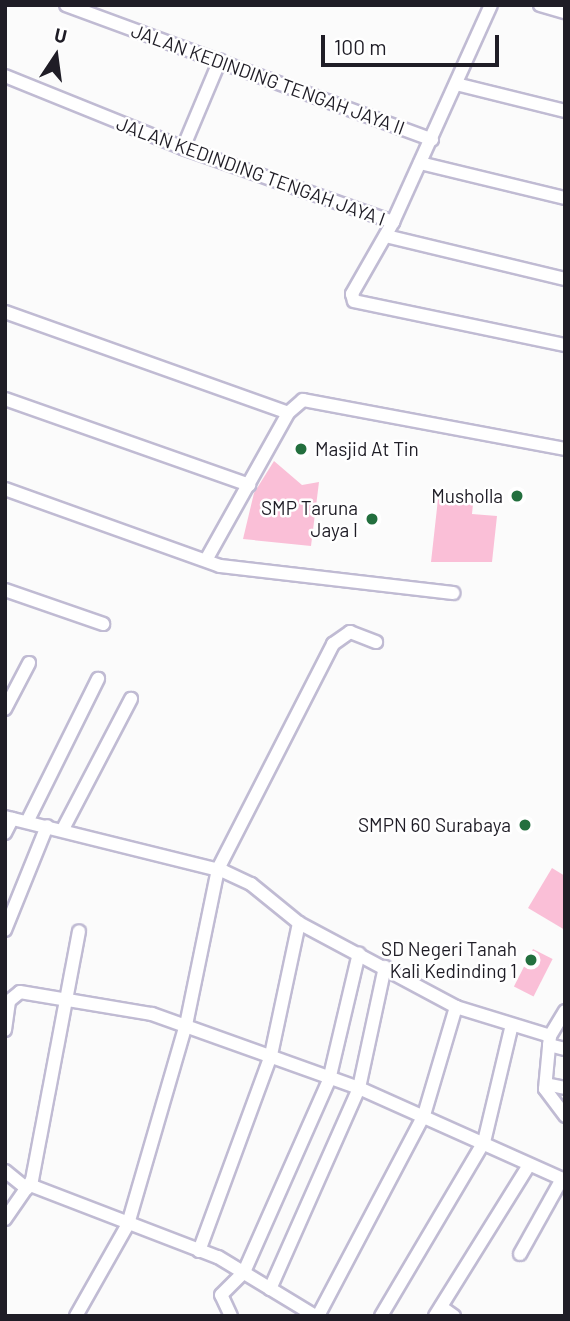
<!DOCTYPE html>
<html>
<head>
<meta charset="utf-8">
<style>
	body { margin:0 }
	#map { position:relative; width:570px; height:1321px; overflow:hidden; background:#fbfbfb; font-family:Barlow,sans-serif }
	div>[style] { position:absolute }
	[style*='--x'] { left:calc(var(--x)*1px); top:calc(var(--y)*1px); width:calc(var(--w)*1px); rotate:calc(var(--a)*1deg) }
	.green>* { inset:0; background:#fabfd7; transform-origin:0 0 }
	.roads { filter:drop-shadow(2px 0 #c0bbd3) drop-shadow(-2px 0 #c0bbd3) drop-shadow(0 2px #c0bbd3) drop-shadow(0 -2px #c0bbd3) }
	.street>* { height:12px; margin:-6px; padding:0 6px; transform-origin:6px; border-radius:6px; background:#fff }
	.dots>* { width:19px; height:19px; translate:-50% -50%; box-sizing:border-box; border:4px solid #fff; border-radius:50% }
	span { translate:-50% -50%; white-space:nowrap; text-align:center; line-height:1.15; -webkit-text-stroke:5px #fff; paint-order:stroke }
	.street-label { font-size:19px; color:#1f1d26 }
	.poi-label { font-size:19px; color:#1f1d26 }
	.left { translate:0 -50%; text-align:left }
	.right { translate:-100% -50%; text-align:right }
	.frame { position:absolute; inset:0; border:7px solid #1f1d26; pointer-events:none }
	.north { position:absolute; left:21px; top:21px; width:70px; height:70px; -webkit-text-stroke:5px #fff; paint-order:stroke; rotate:13deg; font-size:19px; font-weight:700; line-height:28px; text-align:center; color:#1f1d26 }
	.north::after { content:''; display:block; margin:auto; width:24px; height:32px; background:#1f1d26; clip-path:polygon(50% 0,100% 100%,50% 72%,0 100%) }
	.scale { position:absolute; left:321px; top:35px; width:178px; height:32px; box-sizing:border-box; border:4px solid #1f1d26; border-top:0; padding-left:9px; font-size:21px; line-height:24px; white-space:nowrap; color:#1f1d26; -webkit-text-stroke:5px #fff; paint-order:stroke }
</style>
</head>
<body>
<div id="map">
	<div class="green">
		<i style="clip-path:polygon(274px 461px,302px 485px,319px 482px,311px 546px,243px 539px,254px 493px)"></i>
		<i style="clip-path:polygon(439px 490px,474px 494px,472px 514px,497px 516px,492px 562px,431px 562px)"></i>
		<i style="clip-path:polygon(552px 868px,565px 876px,565px 930px,528px 908px)"></i>
		<i style="left:533px;top:949px;width:22px;height:42px;rotate:27deg"></i>
	</div>
	<div class="roads">
		<div class="street">
			<i style="--x:66;--y:5;--w:390;--a:20.2"></i>
			<i style="--x:540;--y:5;--w:26;--a:16"></i>
			<i style="--x:5;--y:76;--w:192;--a:22"></i>
			<i style="--x:183;--y:148;--w:223;--a:19.4"></i>
			<i style="--x:393;--y:222;--w:83;--a:119.7"></i>
			<i style="--x:352;--y:294;--w:7;--a:74"></i>
			<i style="--x:354;--y:301;--w:216;--a:11.8"></i>
			<i style="--x:456;--y:84;--w:112;--a:13.9"></i>
			<i style="--x:183;--y:148;--w:95;--a:-67.2"></i>
			<i style="--x:420;--y:163;--w:149;--a:13.6"></i>
			<i style="--x:393;--y:222;--w:238;--a:-65.7"></i>
			<i style="--x:386;--y:236;--w:184;--a:13.5"></i>
			<i style="--x:5;--y:312;--w:300;--a:19.6"></i>
			<i style="--x:5;--y:399;--w:259;--a:19.4"></i>
			<i style="--x:5;--y:489;--w:228;--a:19.7"></i>
			<i style="--x:220;--y:566;--w:235;--a:6.6"></i>
			<i style="--x:206;--y:560;--w:168;--a:-60.8"></i>
			<i style="--x:288;--y:413;--w:20;--a:-41"></i>
			<i style="--x:303;--y:400;--w:267;--a:10.6"></i>
			<i style="--x:5;--y:590;--w:104;--a:19.1"></i>
			<i style="--x:5;--y:709;--w:52;--a:-62.4"></i>
			<i style="--x:5;--y:817;--w:225;--a:13.9"></i>
			<i style="--x:223;--y:871;--w:31;--a:25"></i>
			<i style="--x:251;--y:884;--w:62;--a:39.1"></i>
			<i style="--x:299;--y:923;--w:178;--a:28.1"></i>
			<i style="--x:456;--y:1007;--w:98;--a:17.1"></i>
			<i style="--x:27;--y:822;--w:160;--a:-63.6"></i>
			<i style="--x:63;--y:829;--w:147;--a:-62.4"></i>
			<i style="--x:5;--y:833;--w:16;--a:-63"></i>
			<i style="--x:5;--y:930;--w:112;--a:-68"></i>
			<i style="--x:565;--y:1011;--w:29;--a:121"></i>
			<i style="--x:550;--y:1036;--w:53;--a:95.4"></i>
			<i style="--x:545;--y:1089;--w:34;--a:53"></i>
			<i style="--x:5;--y:1030;--w:29;--a:-82"></i>
			<i style="--x:9;--y:1001;--w:14;--a:-39"></i>
			<i style="--x:20;--y:992;--w:134;--a:9.5"></i>
			<i style="--x:152;--y:1014;--w:220;--a:19.7"></i>
			<i style="--x:359;--y:1088;--w:226;--a:24.1"></i>
			<i style="--x:549;--y:1045;--w:16;--a:14"></i>
			<i style="--x:546;--y:1084;--w:19;--a:12"></i>
			<i style="--x:5;--y:1171;--w:28;--a:39"></i>
			<i style="--x:30;--y:1185;--w:201;--a:21"></i>
			<i style="--x:218;--y:1257;--w:114;--a:31.3"></i>
			<i style="--x:5;--y:1219;--w:47;--a:-55.3"></i>
			<i style="--x:32;--y:1180;--w:253;--a:-79.3"></i>
			<i style="--x:199;--y:1251;--w:209;--a:-69.8"></i>
			<i style="--x:271;--y:1055;--w:135;--a:-78"></i>
			<i style="--x:520;--y:1254;--w:86;--a:-60.8"></i>
			<i style="--x:270;--y:1289;--w:220;--a:-66.1"></i>
			<i style="--x:359;--y:1088;--w:124;--a:-77.9"></i>
			<i style="--x:441;--y:1307;--w:16;--a:35"></i>
			<i style="--x:76;--y:1316;--w:106;--a:-60.5"></i>
			<i style="--x:128;--y:1224;--w:207;--a:-73.8"></i>
			<i style="--x:186;--y:1025;--w:159;--a:-78.4"></i>
			<i style="--x:218;--y:869;--w:253;--a:-62.9"></i>
			<i style="--x:333;--y:644;--w:21;--a:-35"></i>
			<i style="--x:350;--y:632;--w:28;--a:21"></i>
			<i style="--x:231;--y:1316;--w:23;--a:-115"></i>
			<i style="--x:221;--y:1295;--w:33;--a:-45"></i>
			<i style="--x:244;--y:1272;--w:210;--a:-66.1"></i>
			<i style="--x:329;--y:1080;--w:130;--a:-76.7"></i>
			<i style="--x:318;--y:1316;--w:227;--a:-62.2"></i>
			<i style="--x:424;--y:1115;--w:113;--a:-73.5"></i>
			<i style="--x:381;--y:1316;--w:202;--a:-59.4"></i>
			<i style="--x:484;--y:1142;--w:116;--a:-76.6"></i>
			<i style="--x:435;--y:1316;--w:178;--a:-58.1"></i>
		</div>
	</div>
	<div class="dots">
		<i style="left:301px;top:449px;background:#236f3e"></i>
		<i style="left:517px;top:496px;background:#236f3e"></i>
		<i style="left:372px;top:519px;background:#236f3e"></i>
		<i style="left:525px;top:825px;background:#236f3e"></i>
		<i style="left:531px;top:960px;background:#236f3e"></i>
	</div>
	<div class="street-label">
		<span style="left:268px;top:79px;rotate:20deg">JALAN KEDINDING TENGAH JAYA II</span>
		<span style="left:251px;top:171px;rotate:20deg">JALAN KEDINDING TENGAH JAYA I</span>
	</div>
	<div class="poi-label">
		<span class="left" style="left:315px;top:449px">Masjid At Tin</span>
		<span class="right" style="left:503px;top:496px">Musholla</span>
		<span class="right" style="left:358px;top:519px">SMP Taruna<br>Jaya I</span>
		<span class="right" style="left:511px;top:825px">SMPN 60 Surabaya</span>
		<span class="right" style="left:517px;top:960px">SD Negeri Tanah<br>Kali Kedinding 1</span>
	</div>
	<div class="frame"></div>
	<div class="north">U</div>
	<div class="scale">100 m</div>
</div>
</body>
</html>
